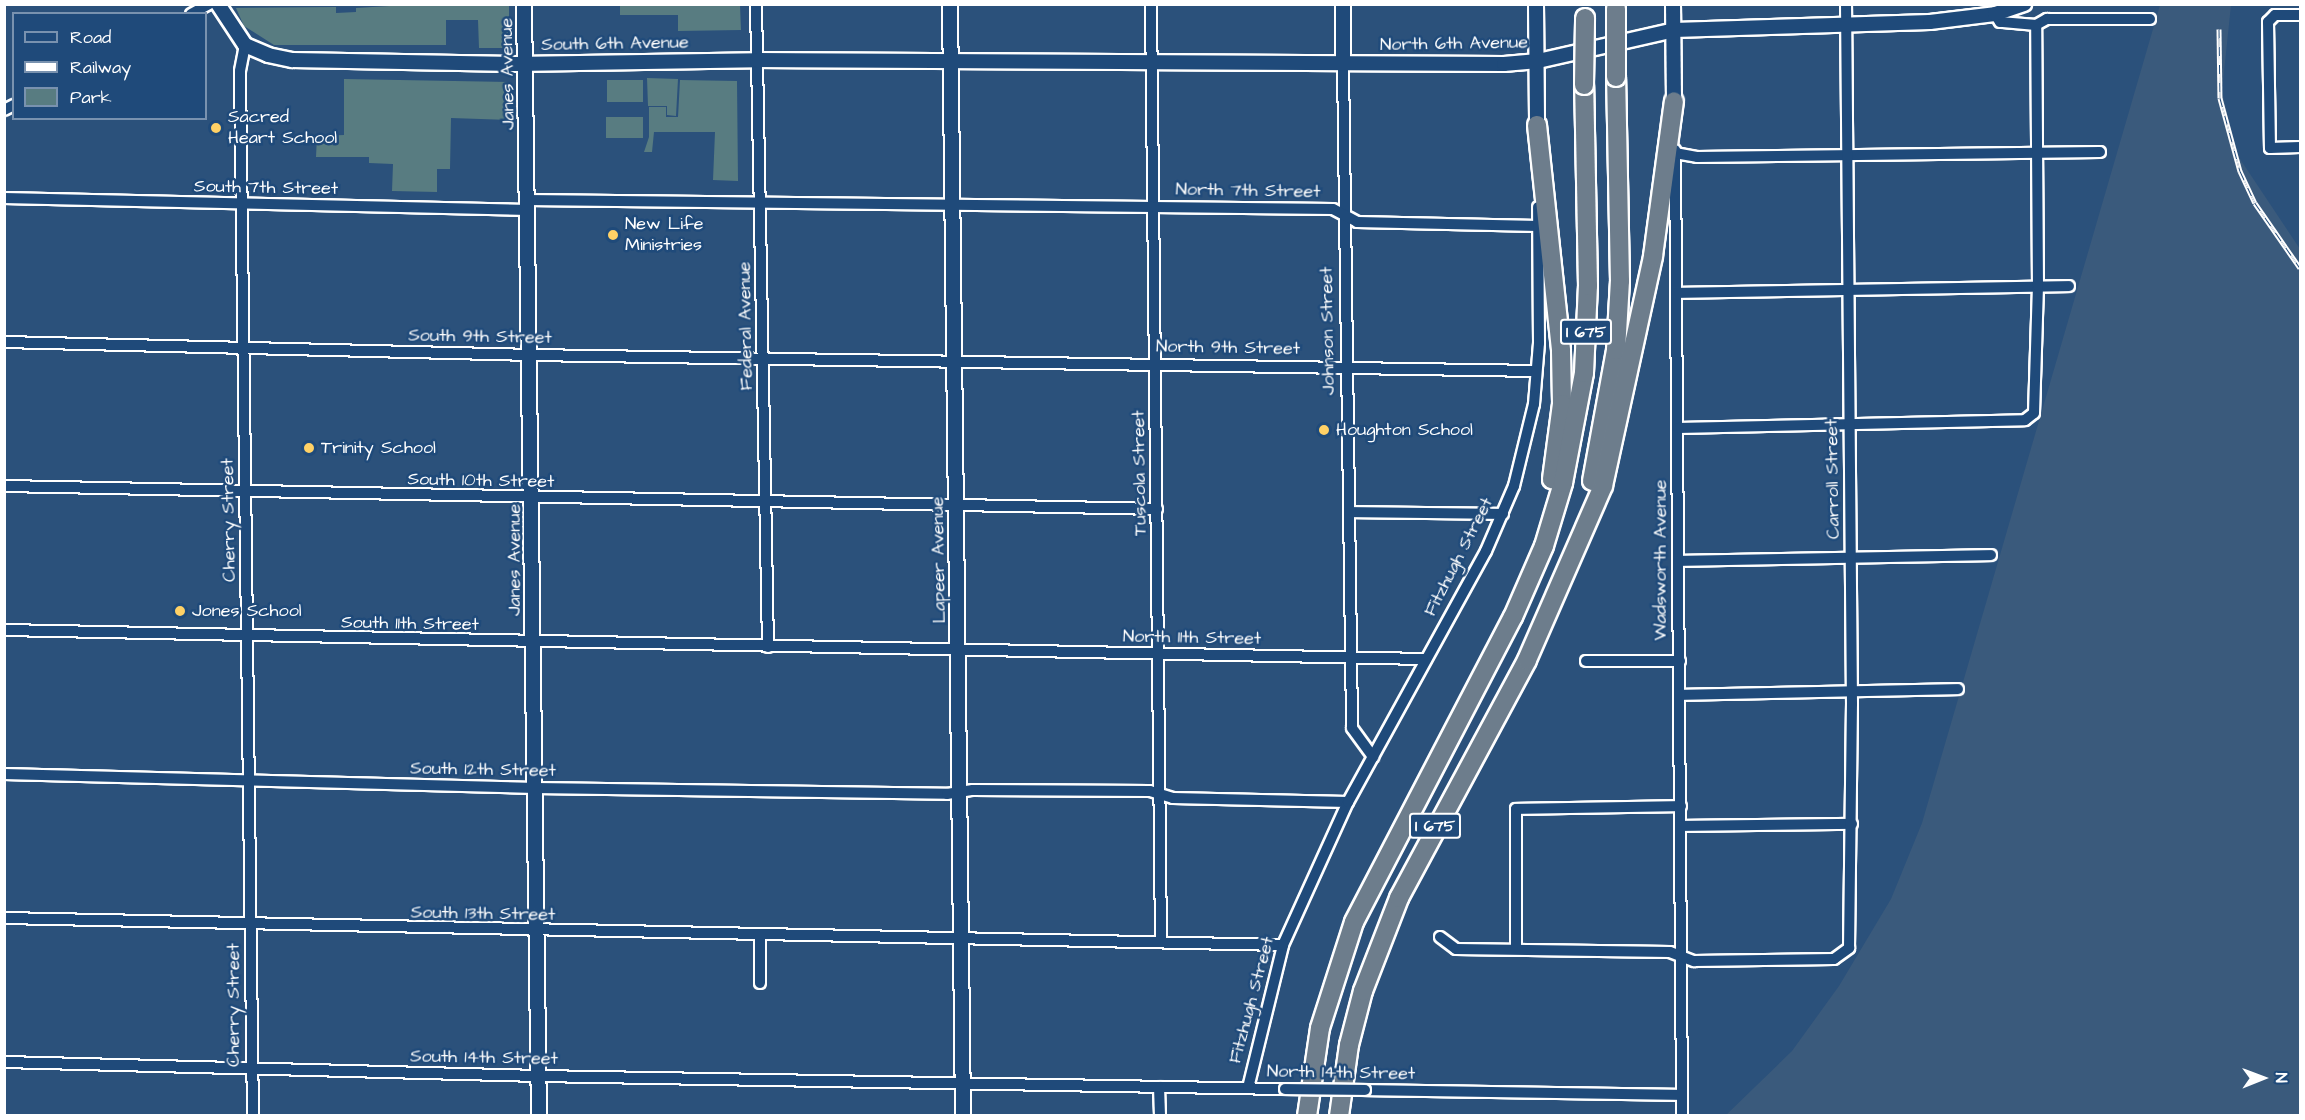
<!DOCTYPE html>
<html>
<head>
<meta charset="utf-8">
<style>
	body { margin:0 }
	#map { position:relative; width:2305px; height:1120px; overflow:hidden; background:#2b517b; font-family:"Architects Daughter",sans-serif }
	div>[style] { position:absolute }
	[style*='--x'] { left:calc(var(--x)*1px); top:calc(var(--y)*1px); width:calc(var(--w)*1px); rotate:calc(var(--a)*1deg) }
	.built>* { inset:0; background:#3a5a7c }
	.green>* { inset:0; background:#587c81; transform-origin:0 0 }
	.roads { filter:drop-shadow(2px 0 #fff) drop-shadow(-2px 0 #fff) drop-shadow(0 2px #fff) drop-shadow(0 -2px #fff) }
	.street>* { height:10px; margin:-5px; padding:0 5px; transform-origin:5px; border-radius:5px; background:#1f4a7a }
	.secondary>* { height:14px; margin:-7px; padding:0 7px; transform-origin:7px; border-radius:7px; background:#1f4a7a }
	.highway>* { height:18px; margin:-9px; padding:0 9px; transform-origin:9px; border-radius:9px; background:#6d7d8c }
	.rail>* { height:5px; margin-top:-2.5px; transform-origin:0; background:repeating-linear-gradient(90deg,#1f4a7a 0 9px,#fff 0 18px); box-sizing:border-box; border-block:2px solid #fff }
	.bridges { filter:drop-shadow(2px 0 #fff) drop-shadow(-2px 0 #fff) drop-shadow(0 2px #fff) drop-shadow(0 -2px #fff) }
	.street-bridge>* { height:10px; margin:-5px; padding:0 5px; transform-origin:5px; border-radius:5px; background:#1f4a7a }
	.highway-bridge>* { height:18px; margin:-9px; padding:0 9px; transform-origin:9px; border-radius:9px; background:#6d7d8c }
	.dots>* { width:16px; height:16px; translate:-50% -50%; box-sizing:border-box; border:3px solid #1f4a7a; border-radius:50% }
	span { translate:-50% -50%; white-space:nowrap; text-align:center; line-height:1.15; -webkit-text-stroke:5px #1f4a7a; paint-order:stroke }
	.shield-label span { padding:2px 4px; background:#1f4a7a; border:2px solid; border-radius:4px; -webkit-text-stroke-width:0 }
	.shield-label { font-size:16px; color:#fff; font-weight:700 }
	.street-label { font-size:18px; color:#fff }
	.poi-label { font-size:18px; color:#fff }
	.left { translate:0 -50%; text-align:left }
	.frame { position:absolute; inset:0; border:6px solid #fff; pointer-events:none }
	.legend { position:absolute; left:12px; top:12px; width:195px; height:108px; box-sizing:border-box; background:#1f4a7a; border:2px solid #7992af; margin:0; padding:8px 10px; list-style:none; font-size:18px; color:#fff }
	.legend li { display:flex; align-items:center; gap:12px; height:30px }
	.legend b { width:30px; border:2px solid #7992af }
	.north { position:absolute; left:2233px; top:1048px; width:60px; height:60px; -webkit-text-stroke:4px #1f4a7a; paint-order:stroke; rotate:89deg; font-size:16px; font-weight:700; line-height:24px; text-align:center; color:#fff }
	.north::after { content:''; display:block; margin:auto; width:21px; height:27px; background:#fff; clip-path:polygon(50% 0,100% 100%,50% 72%,0 100%) }
</style>
</head>
<body>
<div id="map">
	<div class="built">
		<i style="clip-path:polygon(2160px 5px,2231px 5px,2222px 91px,2236px 153px,2300px 249px,2300px 1115px,1725px 1116px,1792px 1051px,1839px 986px,1891px 899px,1922px 823px)"></i>
	</div>
	<div class="green">
		<i style="clip-path:polygon(406px 5px,509px 5px,509px 48px,479px 48px,478px 20px,446px 20px,446px 45px,274px 45px,244px 26px,236px 8px,336px 7px,336px 13px,356px 12px,356px 8px)"></i>
		<i style="clip-path:polygon(620px 5px,740px 5px,741px 30px,678px 31px,678px 15px,620px 15px)"></i>
		<i style="clip-path:polygon(647px 78px,678px 79px,676px 116px,667px 115px,667px 106px,648px 106px)"></i>
		<i style="clip-path:polygon(344px 79px,509px 82px,510px 120px,451px 118px,450px 169px,437px 169px,437px 192px,392px 191px,393px 164px,369px 163px,369px 157px,316px 157px,317px 136px,344px 135px)"></i>
		<i style="left:607px;top:80px;width:36px;height:22px"></i>
		<i style="clip-path:polygon(680px 80px,737px 81px,738px 181px,713px 180px,715px 132px,654px 132px,652px 152px,644px 152px,649px 137px,649px 107px,666px 107px,666px 117px,678px 117px)"></i>
		<i style="left:606px;top:117px;width:37px;height:21px"></i>
	</div>
	<div class="roads">
		<div class="street">
			<i style="--x:756;--y:4;--w:643;--a:88.93"></i>
			<i style="--x:1151;--y:4;--w:938;--a:89.39"></i>
			<i style="--x:191;--y:14;--w:21;--a:-29"></i>
			<i style="--x:2300;--y:15;--w:25;--a:180"></i>
			<i style="--x:2275;--y:15;--w:10;--a:135"></i>
			<i style="--x:2268;--y:22;--w:126;--a:89.1"></i>
			<i style="--x:2270;--y:148;--w:30;--a:-2"></i>
			<i style="--x:2036;--y:25;--w:13;--a:-29"></i>
			<i style="--x:2047;--y:19;--w:103;--a:0"></i>
			<i style="--x:245;--y:45;--w:26;--a:101"></i>
			<i style="--x:240;--y:71;--w:1045;--a:89.29"></i>
			<i style="--x:1343;--y:63;--w:665;--a:89.22"></i>
			<i style="--x:1352;--y:728;--w:36;--a:54"></i>
			<i style="--x:4;--y:110;--w:11;--a:-27"></i>
			<i style="--x:1675;--y:150;--w:966;--a:89.58"></i>
			<i style="--x:1675;--y:153;--w:22;--a:10"></i>
			<i style="--x:1697;--y:157;--w:403;--a:-0.7"></i>
			<i style="--x:4;--y:198;--w:523;--a:1.31"></i>
			<i style="--x:527;--y:200;--w:806;--a:0.64"></i>
			<i style="--x:1333;--y:209;--w:27;--a:28"></i>
			<i style="--x:1357;--y:222;--w:181;--a:1.3"></i>
			<i style="--x:1677;--y:293;--w:392;--a:-1"></i>
			<i style="--x:4;--y:342;--w:527;--a:1.41"></i>
			<i style="--x:531;--y:355;--w:1005;--a:0.91"></i>
			<i style="--x:1678;--y:428;--w:347;--a:-1.3"></i>
			<i style="--x:2025;--y:420;--w:11;--a:-38"></i>
			<i style="--x:2034;--y:413;--w:127;--a:-88.2"></i>
			<i style="--x:2038;--y:286;--w:261;--a:-90.4"></i>
			<i style="--x:2036;--y:25;--w:36;--a:-175"></i>
			<i style="--x:2000;--y:22;--w:9;--a:-122"></i>
			<i style="--x:4;--y:486;--w:1153;--a:1.14"></i>
			<i style="--x:1349;--y:512;--w:154;--a:0.7"></i>
			<i style="--x:1679;--y:561;--w:312;--a:-1.1"></i>
			<i style="--x:4;--y:630;--w:1422;--a:1.17"></i>
			<i style="--x:1586;--y:661;--w:94;--a:0"></i>
			<i style="--x:1680;--y:695;--w:278;--a:-1.2"></i>
			<i style="--x:4;--y:774;--w:531;--a:1.51"></i>
			<i style="--x:535;--y:788;--w:412;--a:0.8"></i>
			<i style="--x:947;--y:794;--w:26;--a:-9"></i>
			<i style="--x:973;--y:790;--w:177;--a:0.3"></i>
			<i style="--x:1150;--y:791;--w:24;--a:17"></i>
			<i style="--x:1173;--y:798;--w:175;--a:1.3"></i>
			<i style="--x:1682;--y:826;--w:170;--a:-0.7"></i>
			<i style="--x:4;--y:918;--w:1279;--a:1.21"></i>
			<i style="--x:1440;--y:937;--w:20;--a:37"></i>
			<i style="--x:1456;--y:949;--w:214;--a:0.8"></i>
			<i style="--x:1670;--y:952;--w:26;--a:21"></i>
			<i style="--x:1694;--y:961;--w:140;--a:-0.8"></i>
			<i style="--x:1834;--y:959;--w:19;--a:-36"></i>
			<i style="--x:1849;--y:948;--w:244;--a:-89.3"></i>
			<i style="--x:1852;--y:704;--w:700;--a:-90.49"></i>
			<i style="--x:1516;--y:949;--w:140;--a:-90"></i>
			<i style="--x:1516;--y:809;--w:165;--a:-1"></i>
			<i style="--x:760;--y:983;--w:47;--a:-90"></i>
			<i style="--x:4;--y:1062;--w:534;--a:1.5"></i>
			<i style="--x:538;--y:1076;--w:747;--a:1"></i>
			<i style="--x:1159;--y:1087;--w:29;--a:88"></i>
			<i style="--x:1248;--y:1088;--w:147;--a:-76.2"></i>
			<i style="--x:1283;--y:945;--w:157;--a:-65.6"></i>
			<i style="--x:1348;--y:802;--w:286;--a:-61.2"></i>
			<i style="--x:1486;--y:551;--w:71;--a:-66.7"></i>
			<i style="--x:1514;--y:486;--w:84;--a:-76.3"></i>
			<i style="--x:1534;--y:404;--w:61;--a:-85.3"></i>
			<i style="--x:1539;--y:343;--w:136;--a:-90.4"></i>
			<i style="--x:1365;--y:1090;--w:317;--a:0.9"></i>
		</div>
		<div class="secondary">
			<i style="--x:218;--y:4;--w:49;--a:56.6"></i>
			<i style="--x:245;--y:45;--w:25;--a:23"></i>
			<i style="--x:268;--y:55;--w:25;--a:12"></i>
			<i style="--x:292;--y:60;--w:223;--a:1"></i>
			<i style="--x:515;--y:64;--w:242;--a:-0.9"></i>
			<i style="--x:757;--y:60;--w:747;--a:0.31"></i>
			<i style="--x:1504;--y:64;--w:34;--a:-5"></i>
			<i style="--x:1538;--y:61;--w:139;--a:-12.8"></i>
			<i style="--x:1674;--y:30;--w:256;--a:-1.8"></i>
			<i style="--x:1930;--y:22;--w:65;--a:-7"></i>
			<i style="--x:1995;--y:14;--w:31;--a:-19"></i>
			<i style="--x:524;--y:4;--w:1112;--a:89.23"></i>
			<i style="--x:950;--y:4;--w:1112;--a:89.33"></i>
			<i style="--x:1343;--y:4;--w:59;--a:90"></i>
			<i style="--x:1536;--y:4;--w:121;--a:89.5"></i>
			<i style="--x:1673;--y:4;--w:97;--a:89.4"></i>
		</div>
		<div class="highway">
			<i style="--x:1537;--y:125;--w:227;--a:83.9"></i>
			<i style="--x:1561;--y:351;--w:53;--a:88.9"></i>
			<i style="--x:1562;--y:404;--w:76;--a:97.6"></i>
			<i style="--x:1592;--y:481;--w:133;--a:-79.6"></i>
			<i style="--x:1616;--y:350;--w:69;--a:-86.7"></i>
			<i style="--x:1620;--y:281;--w:204;--a:-91.1"></i>
			<i style="--x:1307;--y:1116;--w:89;--a:-81.6"></i>
			<i style="--x:1320;--y:1028;--w:111;--a:-72.2"></i>
			<i style="--x:1354;--y:922;--w:344;--a:-62.5"></i>
			<i style="--x:1513;--y:617;--w:77;--a:-66.4"></i>
			<i style="--x:1544;--y:546;--w:66;--a:-73.2"></i>
			<i style="--x:1563;--y:483;--w:112;--a:-79.2"></i>
			<i style="--x:1584;--y:373;--w:87;--a:-87.4"></i>
			<i style="--x:1588;--y:286;--w:201;--a:-91.1"></i>
			<i style="--x:1339;--y:1116;--w:72;--a:-82"></i>
			<i style="--x:1349;--y:1045;--w:56;--a:-75.5"></i>
			<i style="--x:1363;--y:991;--w:100;--a:-68.8"></i>
			<i style="--x:1399;--y:898;--w:270;--a:-61.7"></i>
			<i style="--x:1527;--y:660;--w:190;--a:-66.4"></i>
			<i style="--x:1603;--y:486;--w:235;--a:-77.7"></i>
			<i style="--x:1653;--y:256;--w:156;--a:-82.3"></i>
		</div>
	</div>
	<div class="rail">
		<i style="--x:2219;--y:29;--w:69;--a:89.2"></i>
		<i style="--x:2220;--y:98;--w:76;--a:74.7"></i>
		<i style="--x:2240;--y:171;--w:35;--a:65"></i>
		<i style="--x:2255;--y:203;--w:79;--a:55.3"></i>
	</div>
	<div class="bridges">
		<div class="street-bridge">
			<i style="--x:1285;--y:1089;--w:80;--a:0.7"></i>
		</div>
		<div class="highway-bridge">
			<i style="--x:1616;--y:77;--w:68;--a:-90"></i>
			<i style="--x:1584;--y:85;--w:67;--a:-89.1"></i>
		</div>
	</div>
	<div class="dots">
		<i style="left:216px;top:128px;background:#ffd166"></i>
		<i style="left:613px;top:235px;background:#ffd166"></i>
		<i style="left:1324px;top:430px;background:#ffd166"></i>
		<i style="left:309px;top:448px;background:#ffd166"></i>
		<i style="left:180px;top:611px;background:#ffd166"></i>
	</div>
	<div class="shield-label">
		<span style="left:1586px;top:332px">I 675</span>
		<span style="left:1435px;top:826px">I 675</span>
	</div>
	<div class="street-label">
		<span style="left:615px;top:44px;rotate:-1deg">South 6th Avenue</span>
		<span style="left:1454px;top:44px;rotate:-1deg">North 6th Avenue</span>
		<span style="left:508px;top:74px;rotate:-91deg">Janes Avenue</span>
		<span style="left:266px;top:188px;rotate:1deg">South 7th Street</span>
		<span style="left:1248px;top:191px;rotate:1deg">North 7th Street</span>
		<span style="left:746px;top:326px;rotate:-91deg">Federal Avenue</span>
		<span style="left:1328px;top:331px;rotate:-91deg">Johnson Street</span>
		<span style="left:480px;top:337px;rotate:1deg">South 9th Street</span>
		<span style="left:1228px;top:348px;rotate:1deg">North 9th Street</span>
		<span style="left:1140px;top:473px;rotate:-91deg">Tuscola Street</span>
		<span style="left:1833px;top:479px;rotate:-91deg">Carroll Street</span>
		<span style="left:481px;top:481px;rotate:1deg">South 10th Street</span>
		<span style="left:229px;top:520px;rotate:-91deg">Cherry Street</span>
		<span style="left:1459px;top:557px;rotate:-63deg">Fitzhugh Street</span>
		<span style="left:515px;top:560px;rotate:-90deg">Janes Avenue</span>
		<span style="left:939px;top:560px;rotate:-91deg">Lapeer Avenue</span>
		<span style="left:1661px;top:560px;rotate:-90deg">Wadsworth Avenue</span>
		<span style="left:410px;top:624px;rotate:1deg">South 11th Street</span>
		<span style="left:1192px;top:638px;rotate:1deg">North 11th Street</span>
		<span style="left:483px;top:770px;rotate:1deg">South 12th Street</span>
		<span style="left:483px;top:914px;rotate:1deg">South 13th Street</span>
		<span style="left:1252px;top:1000px;rotate:-75deg">Fitzhugh Street</span>
		<span style="left:234px;top:1005px;rotate:-90deg">Cherry Street</span>
		<span style="left:484px;top:1058px;rotate:1deg">South 14th Street</span>
		<span style="left:1341px;top:1073px;rotate:1deg">North 14th Street</span>
	</div>
	<div class="poi-label">
		<span class="left" style="left:228px;top:128px">Sacred<br>Heart School</span>
		<span class="left" style="left:625px;top:235px">New Life<br>Ministries</span>
		<span class="left" style="left:1336px;top:430px">Houghton School</span>
		<span class="left" style="left:321px;top:448px">Trinity School</span>
		<span class="left" style="left:192px;top:611px">Jones School</span>
	</div>
	<div class="frame"></div>
	<ul class="legend">
	<li><b style="height:8px;background:#1f4a7a"></b>Road</li>
	<li><b style="height:8px;background:#fff"></b>Railway</li>
	<li><b style="height:16px;background:#587c81"></b>Park</li>
	</ul>
	<div class="north">N</div>
</div>
</body>
</html>
